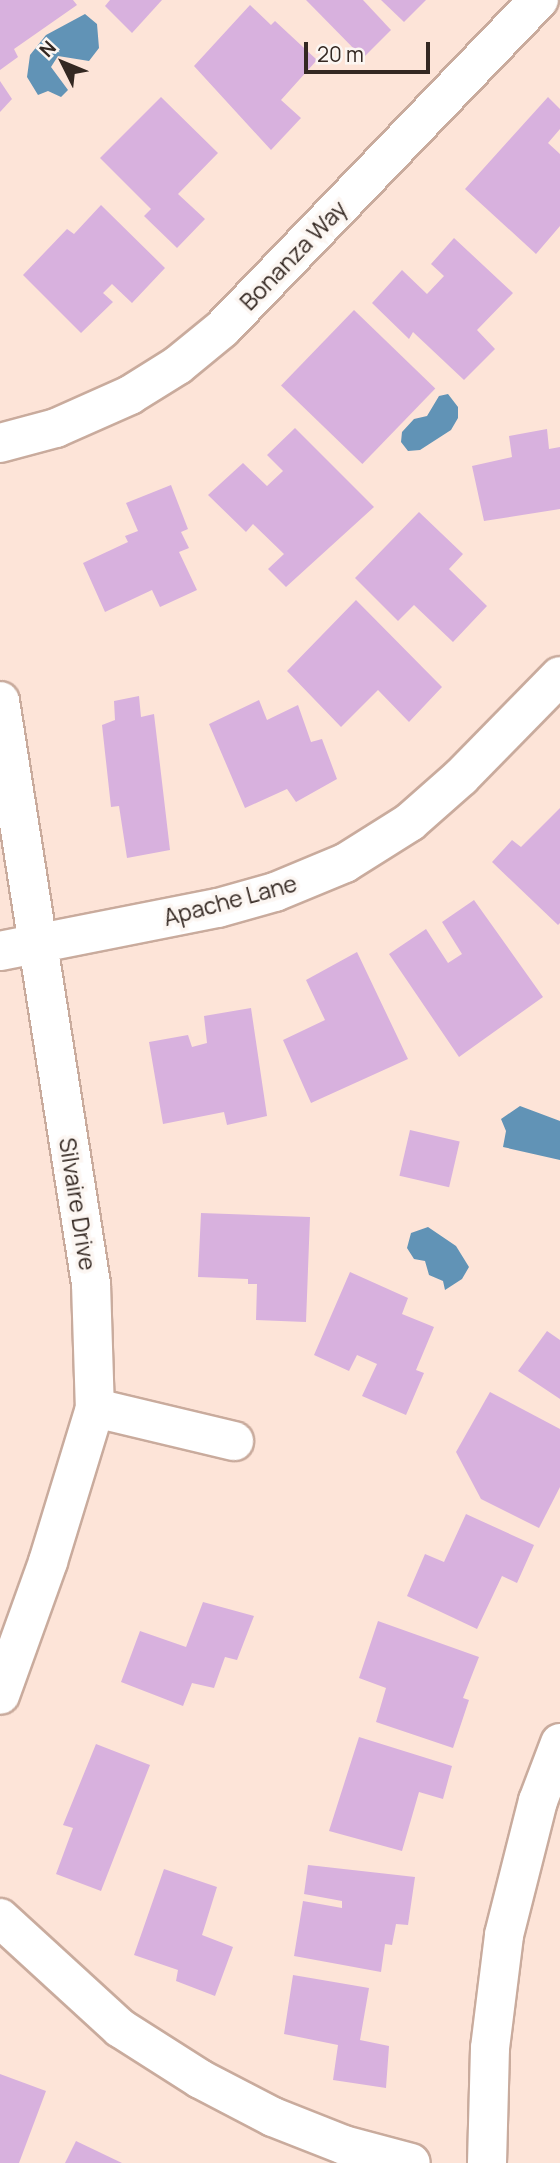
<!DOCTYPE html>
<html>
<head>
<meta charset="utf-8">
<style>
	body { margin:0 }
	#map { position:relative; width:560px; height:2163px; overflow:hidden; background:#fde4d8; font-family:Manrope,sans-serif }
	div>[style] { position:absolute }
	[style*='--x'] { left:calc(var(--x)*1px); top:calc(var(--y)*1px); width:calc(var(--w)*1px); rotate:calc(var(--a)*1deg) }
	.water>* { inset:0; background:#6193b6 }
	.building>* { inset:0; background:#d8b1de; transform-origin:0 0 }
	.roads { filter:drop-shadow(2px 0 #c9ab9d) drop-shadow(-2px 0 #c9ab9d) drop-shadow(0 2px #c9ab9d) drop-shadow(0 -2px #c9ab9d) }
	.minor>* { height:38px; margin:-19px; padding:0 19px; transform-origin:19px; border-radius:19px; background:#fff }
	span { translate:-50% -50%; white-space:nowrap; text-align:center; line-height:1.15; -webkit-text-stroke:7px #fcf6f2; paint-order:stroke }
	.street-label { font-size:23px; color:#342822 }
	.north { position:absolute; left:28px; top:28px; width:70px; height:70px; -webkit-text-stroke:5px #fcf6f2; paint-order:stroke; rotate:313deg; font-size:19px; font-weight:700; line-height:28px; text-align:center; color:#342822 }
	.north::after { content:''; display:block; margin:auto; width:24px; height:32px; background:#342822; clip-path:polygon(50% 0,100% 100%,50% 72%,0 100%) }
	.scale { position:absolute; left:304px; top:42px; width:126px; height:32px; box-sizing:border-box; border:4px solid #342822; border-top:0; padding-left:9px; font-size:21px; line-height:24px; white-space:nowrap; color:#342822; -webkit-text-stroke:5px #fcf6f2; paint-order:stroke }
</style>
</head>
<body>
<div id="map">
	<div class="water">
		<i style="clip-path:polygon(85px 14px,97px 24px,99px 48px,89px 61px,58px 56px,51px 67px,68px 90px,61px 97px,48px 91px,38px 95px,27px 77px,30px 55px,46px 35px)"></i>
		<i style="clip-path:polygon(448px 394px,458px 407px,458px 418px,451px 430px,420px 450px,408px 451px,401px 442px,402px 432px,414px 419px,427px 416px,439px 396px)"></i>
		<i style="clip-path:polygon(520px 1106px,560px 1121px,560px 1160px,503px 1147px,506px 1131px,501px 1119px)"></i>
		<i style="clip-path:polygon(428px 1227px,456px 1246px,469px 1267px,462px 1279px,445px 1290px,443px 1281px,429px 1275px,425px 1261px,414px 1259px,407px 1248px,411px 1233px)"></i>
	</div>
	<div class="building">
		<i style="clip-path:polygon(0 0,73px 0,77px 5px,14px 49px,18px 57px,0 70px)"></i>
		<i style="clip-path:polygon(110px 0,162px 0,132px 33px,105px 6px)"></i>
		<i style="clip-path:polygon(306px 0,363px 0,391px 30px,363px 58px)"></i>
		<i style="clip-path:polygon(381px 0,426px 0,404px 22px)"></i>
		<i style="clip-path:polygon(250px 5px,271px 25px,275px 21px,317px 60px,281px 100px,301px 118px,271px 150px,194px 66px)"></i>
		<i style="clip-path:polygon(0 81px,12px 99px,0 112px)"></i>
		<i style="clip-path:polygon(161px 97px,218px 153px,178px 194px,205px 219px,177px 248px,144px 216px,151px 209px,100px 158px)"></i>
		<i style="clip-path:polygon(548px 97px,560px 109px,560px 129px,548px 143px,560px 154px,560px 226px,536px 254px,465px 189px)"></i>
		<i style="clip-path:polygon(101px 205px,165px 268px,132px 303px,112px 284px,103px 293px,113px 302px,81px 333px,23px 275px,67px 229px,74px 234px)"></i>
		<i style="clip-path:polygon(454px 238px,513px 293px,477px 330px,495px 349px,464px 380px,413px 332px,409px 339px,372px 303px,402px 270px,427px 294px,444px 276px,431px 264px)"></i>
		<i style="left:354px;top:310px;width:113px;height:105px;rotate:44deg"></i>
		<i style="clip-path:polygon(295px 428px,374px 507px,286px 587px,268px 569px,284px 554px,253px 524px,246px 532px,208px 495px,243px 463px,267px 486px,283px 471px,267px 455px)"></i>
		<i style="clip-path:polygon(547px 429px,549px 449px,560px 447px,560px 509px,484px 521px,472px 466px,512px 457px,509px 436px)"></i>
		<i style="clip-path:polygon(171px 485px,188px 529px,181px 532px,189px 548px,179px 552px,197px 590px,160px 607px,152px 590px,105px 612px,83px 563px,128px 542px,125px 536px,138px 531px,126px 503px)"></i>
		<i style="clip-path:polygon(419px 512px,463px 554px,449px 569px,487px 606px,453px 642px,414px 605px,398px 621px,355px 578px)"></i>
		<i style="clip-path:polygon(356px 600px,442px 687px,409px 722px,378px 690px,341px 727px,287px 671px)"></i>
		<i style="clip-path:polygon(139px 696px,141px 717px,154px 714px,170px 850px,127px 858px,119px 806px,111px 807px,102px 725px,115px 720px,114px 701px)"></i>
		<i style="clip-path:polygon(259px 700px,267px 720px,298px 705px,311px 742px,322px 739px,337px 779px,296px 802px,287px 789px,245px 808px,209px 724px)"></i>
		<i style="clip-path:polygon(560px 808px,560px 923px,558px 925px,492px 862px,512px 840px,521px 847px)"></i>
		<i style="clip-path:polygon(474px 900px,543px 997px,459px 1057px,389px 954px,426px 929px,448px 963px,462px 954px,442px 922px)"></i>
		<i style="clip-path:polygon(357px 952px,408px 1059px,311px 1103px,283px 1040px,325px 1020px,306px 980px)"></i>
		<i style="clip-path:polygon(251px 1008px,267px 1116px,227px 1125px,224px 1112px,163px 1124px,149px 1042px,188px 1035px,192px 1047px,207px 1043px,204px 1016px)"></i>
		<i style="left:410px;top:1130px;width:51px;height:47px;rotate:13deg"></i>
		<i style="clip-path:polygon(201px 1213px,310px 1217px,306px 1322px,256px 1320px,257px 1284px,248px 1284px,248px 1279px,198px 1277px)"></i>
		<i style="clip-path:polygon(350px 1272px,408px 1298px,402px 1314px,434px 1327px,416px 1370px,424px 1373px,406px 1415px,362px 1396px,377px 1364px,357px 1355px,349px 1371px,314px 1355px)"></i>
		<i style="clip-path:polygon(547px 1331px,560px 1340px,560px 1399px,518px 1371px)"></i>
		<i style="clip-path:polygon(490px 1392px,560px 1429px,560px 1487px,539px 1528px,481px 1499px,456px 1452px)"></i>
		<i style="clip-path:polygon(466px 1514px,534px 1545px,517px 1583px,502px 1576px,477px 1629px,407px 1596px,425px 1554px,444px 1562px)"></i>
		<i style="clip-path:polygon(203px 1602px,254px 1616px,237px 1660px,225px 1657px,214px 1688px,192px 1683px,183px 1706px,121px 1682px,140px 1631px,186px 1647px)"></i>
		<i style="clip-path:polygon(378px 1621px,479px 1657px,463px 1698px,469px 1700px,453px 1748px,376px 1722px,386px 1688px,359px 1678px)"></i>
		<i style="clip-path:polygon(359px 1737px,452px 1766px,443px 1799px,419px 1792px,402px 1851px,329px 1831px)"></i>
		<i style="clip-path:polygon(96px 1744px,150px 1765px,101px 1891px,56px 1874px,73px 1828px,63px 1825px)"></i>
		<i style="clip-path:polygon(308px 1865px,415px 1877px,408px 1925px,396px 1924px,392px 1945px,385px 1944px,381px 1972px,294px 1956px,303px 1901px,342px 1908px,342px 1901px,304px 1894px)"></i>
		<i style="clip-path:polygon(164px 1869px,217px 1887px,202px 1935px,233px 1947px,215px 1996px,176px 1981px,178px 1970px,134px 1955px)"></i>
		<i style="clip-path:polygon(293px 1975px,369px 1988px,360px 2040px,389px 2046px,386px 2088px,333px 2080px,338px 2045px,284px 2034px)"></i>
		<i style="clip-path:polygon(0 2074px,46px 2091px,19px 2163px,0 2163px)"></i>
		<i style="clip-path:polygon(76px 2141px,122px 2163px,65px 2163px)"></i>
	</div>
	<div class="roads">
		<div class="minor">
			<i style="--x:0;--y:443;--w:58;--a:-15"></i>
			<i style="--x:56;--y:428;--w:81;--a:-24"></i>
			<i style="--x:130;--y:395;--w:57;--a:-32"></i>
			<i style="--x:178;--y:365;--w:57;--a:-39.3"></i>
			<i style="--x:222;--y:329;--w:457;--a:-46.1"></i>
			<i style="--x:0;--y:701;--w:590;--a:81.13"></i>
			<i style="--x:91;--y:1284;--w:124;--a:88.2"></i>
			<i style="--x:95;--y:1408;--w:161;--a:107"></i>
			<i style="--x:48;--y:1562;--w:141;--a:109.8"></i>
			<i style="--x:0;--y:951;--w:222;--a:-11.2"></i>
			<i style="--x:218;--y:908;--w:59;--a:-15.7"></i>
			<i style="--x:275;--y:892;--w:76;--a:-22.5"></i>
			<i style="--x:345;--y:863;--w:77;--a:-32.2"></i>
			<i style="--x:410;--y:822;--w:68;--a:-41.4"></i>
			<i style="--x:461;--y:777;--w:141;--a:-45.6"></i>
			<i style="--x:95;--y:1408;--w:143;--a:13.4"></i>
			<i style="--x:0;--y:1918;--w:163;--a:42.5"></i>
			<i style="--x:120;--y:2028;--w:95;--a:32.5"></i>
			<i style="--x:200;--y:2079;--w:82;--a:27.5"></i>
			<i style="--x:273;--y:2117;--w:76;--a:21.5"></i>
			<i style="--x:344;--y:2145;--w:69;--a:15"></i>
			<i style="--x:487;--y:2163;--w:115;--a:-88.5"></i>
			<i style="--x:490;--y:2048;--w:114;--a:-82.9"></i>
			<i style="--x:504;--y:1935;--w:138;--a:-75.8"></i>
			<i style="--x:538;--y:1801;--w:62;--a:-69.2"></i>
		</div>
	</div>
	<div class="street-label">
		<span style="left:293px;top:255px;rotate:-46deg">Bonanza Way</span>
		<span style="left:230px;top:900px;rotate:-15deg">Apache Lane</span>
		<span style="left:78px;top:1204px;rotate:81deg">Silvaire Drive</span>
	</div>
	<div class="north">N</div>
	<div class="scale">20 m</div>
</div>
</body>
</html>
